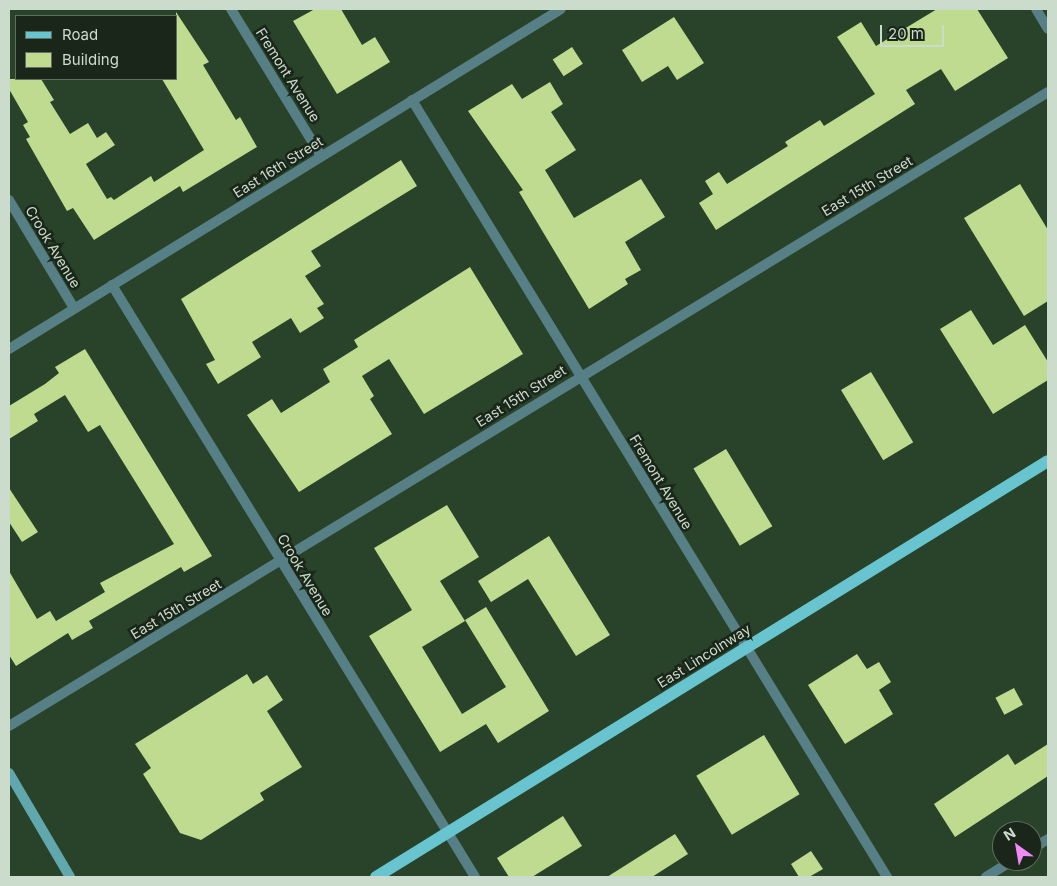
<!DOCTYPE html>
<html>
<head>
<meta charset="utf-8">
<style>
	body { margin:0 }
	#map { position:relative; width:1057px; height:886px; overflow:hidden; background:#284329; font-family:Inter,sans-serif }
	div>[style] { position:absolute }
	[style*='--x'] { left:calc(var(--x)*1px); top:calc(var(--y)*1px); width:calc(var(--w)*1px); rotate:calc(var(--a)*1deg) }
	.building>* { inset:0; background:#bfdb8f; transform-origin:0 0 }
	.minor>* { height:10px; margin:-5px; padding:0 5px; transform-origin:5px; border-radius:5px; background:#568085 }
	.tertiary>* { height:10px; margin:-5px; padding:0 5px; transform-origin:5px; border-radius:5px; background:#568085 }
	.secondary>* { height:10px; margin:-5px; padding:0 5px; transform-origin:5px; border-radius:5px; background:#61a7ae }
	.primary>* { height:12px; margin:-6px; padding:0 6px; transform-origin:6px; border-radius:6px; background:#68c4ce }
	span { translate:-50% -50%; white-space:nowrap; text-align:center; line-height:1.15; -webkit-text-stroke:5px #1a261a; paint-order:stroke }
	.street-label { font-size:14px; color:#ccdccc }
	.frame { position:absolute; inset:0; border:10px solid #ccdccc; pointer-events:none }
	.legend { position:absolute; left:15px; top:15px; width:162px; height:65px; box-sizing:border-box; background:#1a261a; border:1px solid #616f61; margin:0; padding:6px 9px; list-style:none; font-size:15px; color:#ccdccc }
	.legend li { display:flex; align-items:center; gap:10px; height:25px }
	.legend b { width:25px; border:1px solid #616f61 }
	.north { position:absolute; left:992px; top:821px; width:50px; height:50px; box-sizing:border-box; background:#1a261a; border:1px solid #616f61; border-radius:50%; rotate:328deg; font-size:14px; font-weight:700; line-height:20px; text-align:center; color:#ccdccc }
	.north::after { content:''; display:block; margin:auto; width:18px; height:22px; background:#f08bf6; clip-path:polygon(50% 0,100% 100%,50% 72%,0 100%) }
	.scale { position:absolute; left:880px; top:25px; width:64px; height:22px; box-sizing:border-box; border:2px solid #ccdccc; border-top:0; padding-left:6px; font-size:15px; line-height:18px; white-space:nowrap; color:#ccdccc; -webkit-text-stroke:4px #1a261a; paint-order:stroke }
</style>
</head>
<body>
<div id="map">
	<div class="building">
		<i style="clip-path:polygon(315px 9px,341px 9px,362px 45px,375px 37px,390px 62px,337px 94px,293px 21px)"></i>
		<i style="clip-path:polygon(937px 9px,977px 9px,1008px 58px,955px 91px,941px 69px,906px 90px,915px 104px,716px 230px,699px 203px,713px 194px,705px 181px,719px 172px,727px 184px,788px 146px,785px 142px,820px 120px,824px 126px,875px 94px,837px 37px,861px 22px,876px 46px)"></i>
		<i style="clip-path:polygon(176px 12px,209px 62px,203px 65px,236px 120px,240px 117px,257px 147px,183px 192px,180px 186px,94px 240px,73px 208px,67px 211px,26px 139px,30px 137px,23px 125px,28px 122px,9px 89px,9px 79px,41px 79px,54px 100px,50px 102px,70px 134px,88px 123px,97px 138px,106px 132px,115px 145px,86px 164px,107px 199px,111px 197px,114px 200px,151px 176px,154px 182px,204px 150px,162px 79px,176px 79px)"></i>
		<i style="clip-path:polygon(674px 17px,704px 63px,677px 80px,668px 66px,642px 82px,622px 50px)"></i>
		<i style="left:572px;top:47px;width:20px;height:23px;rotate:57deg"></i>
		<i style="clip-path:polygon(550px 82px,563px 104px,551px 112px,576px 150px,545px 170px,574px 218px,641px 179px,665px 217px,625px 242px,641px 270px,625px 279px,628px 284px,589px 309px,519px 192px,523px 190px,468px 111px,512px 84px,522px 99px)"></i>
		<i style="clip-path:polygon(401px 160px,417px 186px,311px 251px,321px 266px,305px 276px,324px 304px,317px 308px,324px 318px,300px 333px,291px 318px,252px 342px,261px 357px,218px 384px,206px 364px,215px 360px,181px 299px)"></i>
		<i style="clip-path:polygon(1020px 184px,1048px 230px,1048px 301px,1024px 316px,964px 218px)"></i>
		<i style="clip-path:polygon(470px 267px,523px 354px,424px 414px,389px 359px,362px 376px,374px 396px,370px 399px,392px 434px,299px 492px,247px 415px,272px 399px,281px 413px,330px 382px,323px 369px,358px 347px,354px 340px)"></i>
		<i style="clip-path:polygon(971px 310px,993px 345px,1025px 325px,1048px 362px,1048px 380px,993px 414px,940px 329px)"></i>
		<i style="clip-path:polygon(85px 349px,212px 556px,184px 572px,181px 567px,89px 621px,93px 628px,72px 640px,68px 633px,16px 666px,9px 655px,9px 571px,37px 619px,50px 611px,56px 621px,105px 592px,100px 583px,174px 544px,100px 425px,88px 432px,65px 395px,34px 414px,38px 421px,9px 439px,9px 406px,45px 384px,59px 373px,55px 367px)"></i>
		<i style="left:871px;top:372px;width:82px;height:35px;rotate:59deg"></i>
		<i style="left:726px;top:449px;width:90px;height:38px;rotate:59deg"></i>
		<i style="clip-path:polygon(9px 488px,38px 532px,22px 542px,9px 522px)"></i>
		<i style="clip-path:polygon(447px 505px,479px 557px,440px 581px,465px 621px,422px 647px,462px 714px,506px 687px,465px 620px,486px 607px,549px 711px,498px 743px,486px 724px,440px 752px,369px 636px,412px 610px,374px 548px)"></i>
		<i style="clip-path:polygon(549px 536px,610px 635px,576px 656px,528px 579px,491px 602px,478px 581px)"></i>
		<i style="clip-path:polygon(857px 654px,867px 669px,879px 662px,891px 682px,879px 690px,893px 714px,845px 744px,808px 685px)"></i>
		<i style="clip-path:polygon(247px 674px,253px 684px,267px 675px,283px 700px,267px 711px,302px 767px,260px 793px,264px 800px,201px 840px,180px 833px,143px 774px,151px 768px,135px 744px)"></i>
		<i style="left:1014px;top:688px;width:19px;height:21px;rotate:62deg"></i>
		<i style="left:764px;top:735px;width:69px;height:79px;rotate:59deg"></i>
		<i style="clip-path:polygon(1048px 744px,1048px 776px,955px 837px,934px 804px,1008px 754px,1015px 765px)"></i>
		<i style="clip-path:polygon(563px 816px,582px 846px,532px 877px,509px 877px,497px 858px)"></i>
		<i style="clip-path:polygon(675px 834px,688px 854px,652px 877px,607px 877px)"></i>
		<i style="clip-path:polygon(811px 851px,823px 869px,809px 877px,799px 877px,791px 864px)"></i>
	</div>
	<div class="minor">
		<i style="--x:231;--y:9;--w:172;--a:58.5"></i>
		<i style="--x:412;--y:100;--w:911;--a:58.56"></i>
		<i style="--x:9;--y:200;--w:126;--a:59"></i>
		<i style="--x:112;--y:285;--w:694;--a:58.48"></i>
		<i style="--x:9;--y:349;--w:648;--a:-31.63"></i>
		<i style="--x:9;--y:726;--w:1217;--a:-31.39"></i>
		<i style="--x:1032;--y:849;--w:19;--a:-32"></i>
		<i style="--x:986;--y:877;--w:31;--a:-32"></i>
	</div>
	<div class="tertiary">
		<i style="--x:1036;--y:9;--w:23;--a:59"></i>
	</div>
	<div class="secondary">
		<i style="--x:9;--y:773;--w:121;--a:59.6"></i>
	</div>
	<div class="primary">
		<i style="--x:376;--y:877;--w:790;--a:-31.76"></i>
	</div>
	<div class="street-label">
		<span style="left:288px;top:75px;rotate:58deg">Fremont Avenue</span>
		<span style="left:278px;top:167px;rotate:-32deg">East 16th Street</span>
		<span style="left:867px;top:186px;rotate:-31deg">East 15th Street</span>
		<span style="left:53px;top:247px;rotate:59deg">Crook Avenue</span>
		<span style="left:521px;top:396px;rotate:-32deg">East 15th Street</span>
		<span style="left:661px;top:482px;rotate:59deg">Fremont Avenue</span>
		<span style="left:305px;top:575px;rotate:59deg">Crook Avenue</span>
		<span style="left:176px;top:609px;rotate:-31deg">East 15th Street</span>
		<span style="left:704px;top:656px;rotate:-32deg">East Lincolnway</span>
	</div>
	<div class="frame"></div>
	<ul class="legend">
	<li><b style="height:6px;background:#68c4ce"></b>Road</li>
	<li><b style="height:14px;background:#bfdb8f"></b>Building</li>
	</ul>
	<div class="north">N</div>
	<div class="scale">20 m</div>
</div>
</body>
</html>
